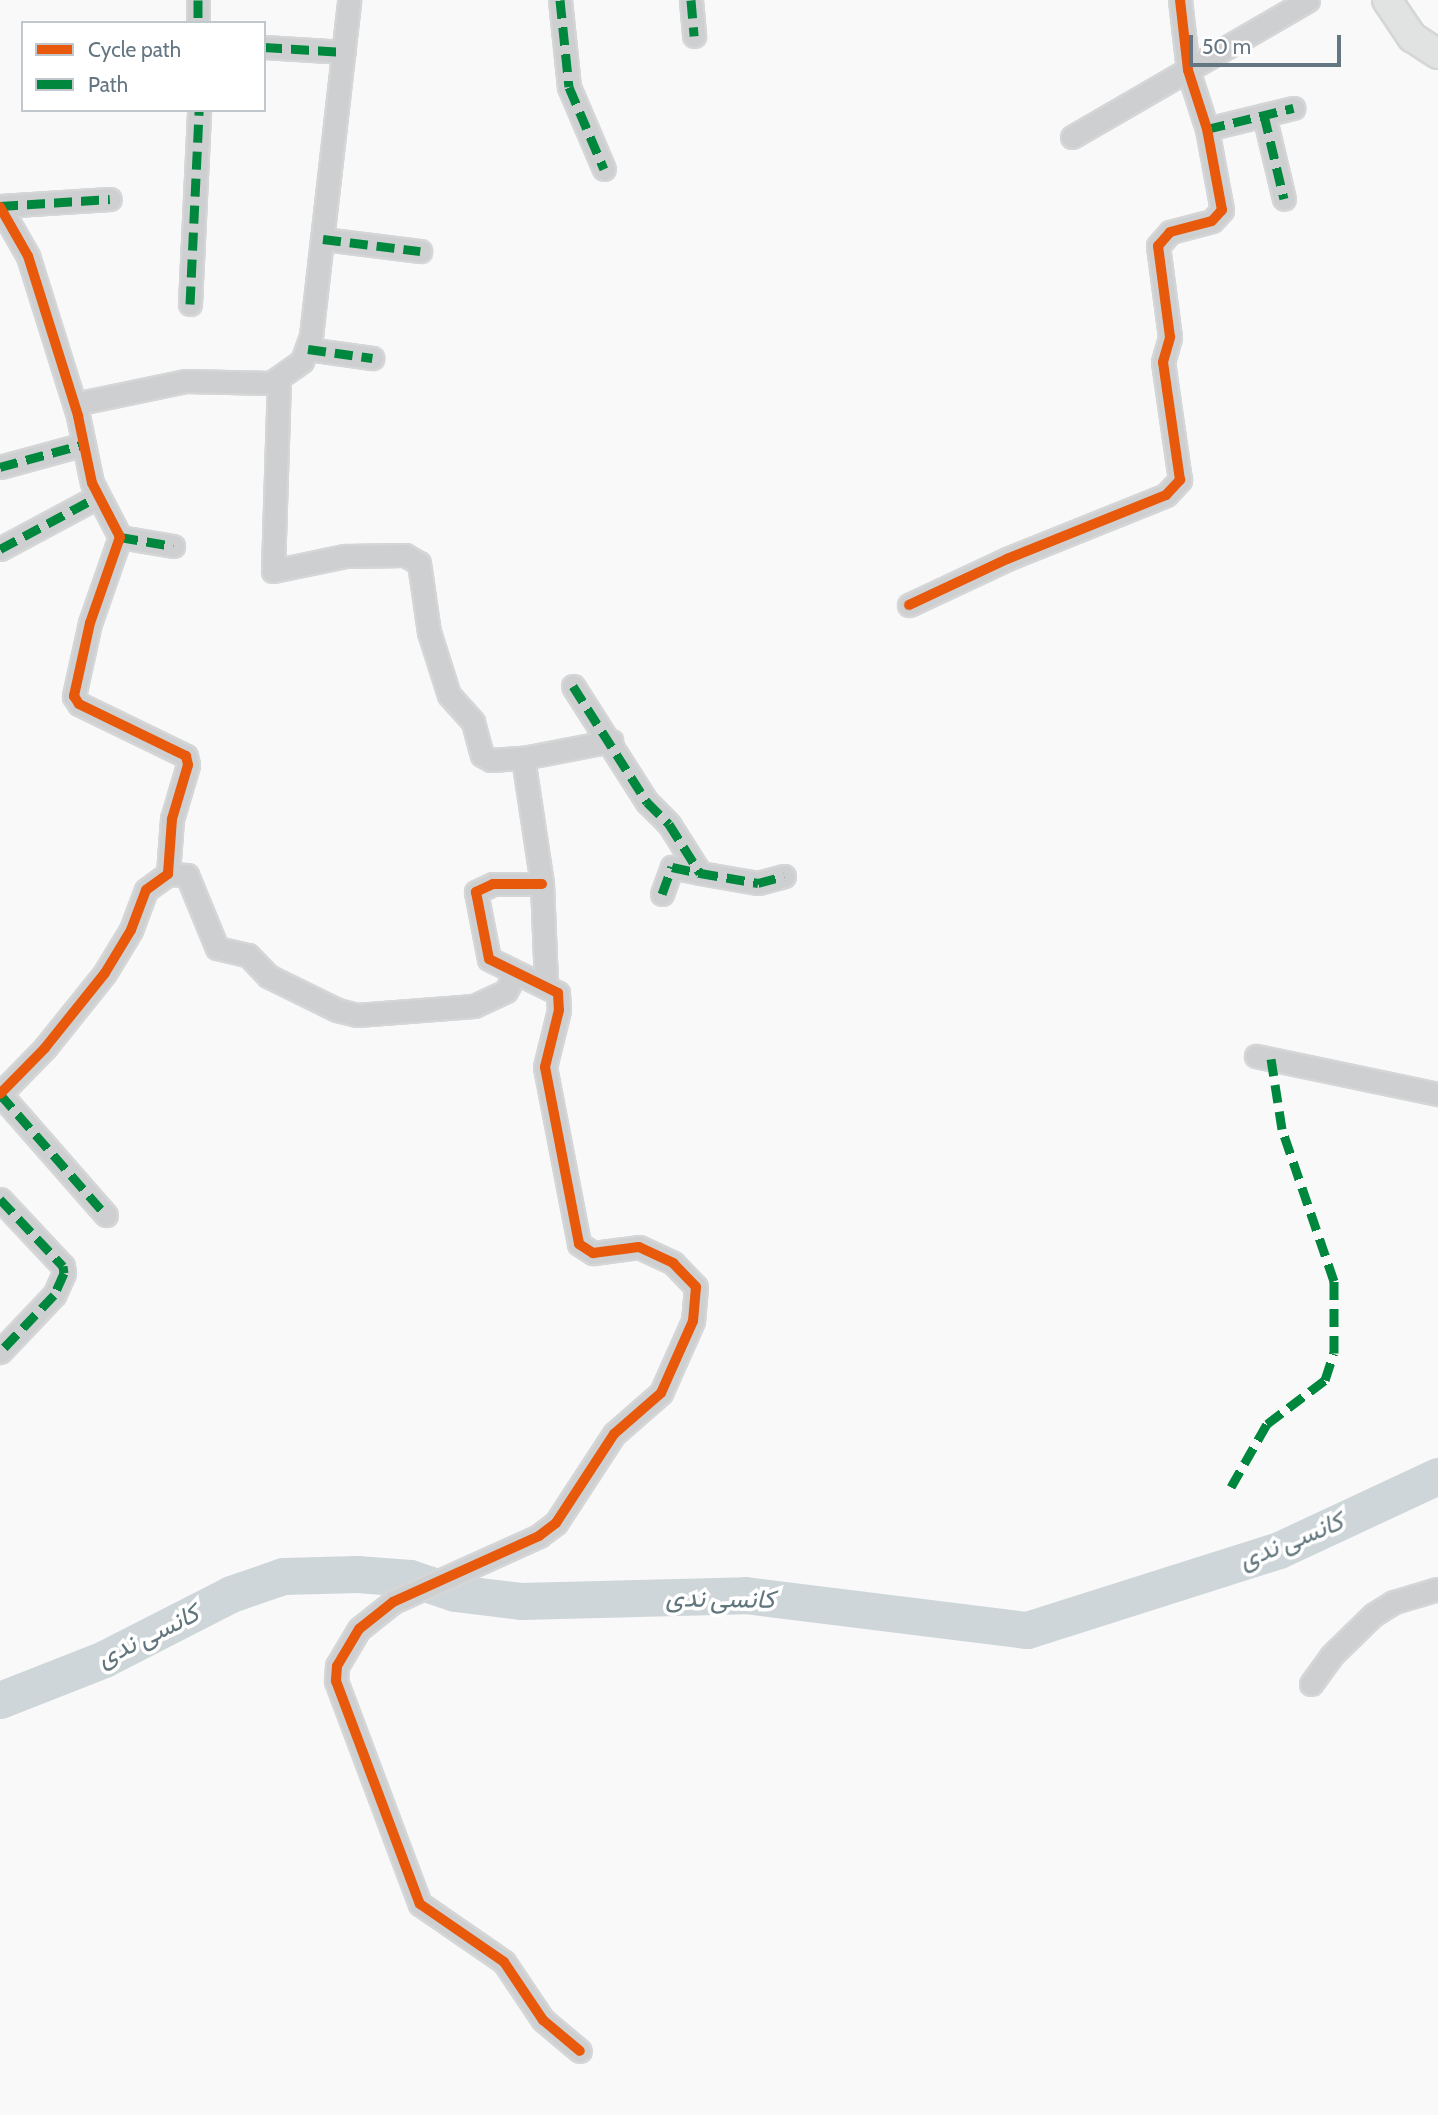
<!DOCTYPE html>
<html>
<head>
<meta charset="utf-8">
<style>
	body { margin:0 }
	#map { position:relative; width:1438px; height:2115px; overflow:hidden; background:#f9f9f9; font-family:Cabin,Vazirmatn,sans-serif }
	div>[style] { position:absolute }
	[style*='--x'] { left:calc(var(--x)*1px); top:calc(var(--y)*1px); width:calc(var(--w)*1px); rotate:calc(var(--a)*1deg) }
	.river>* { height:37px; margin:-18.5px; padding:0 18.5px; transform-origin:18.5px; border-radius:18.5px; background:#ced6d9 }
	.roads { filter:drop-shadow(2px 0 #d5d6d7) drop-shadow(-2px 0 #d5d6d7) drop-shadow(0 2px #d5d6d7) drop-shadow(0 -2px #d5d6d7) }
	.street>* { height:21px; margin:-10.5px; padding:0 10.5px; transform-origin:10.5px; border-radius:10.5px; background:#cecfd0 }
	.secondary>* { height:28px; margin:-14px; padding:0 14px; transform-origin:14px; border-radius:14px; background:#e1e2e2 }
	.quiet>* { height:9px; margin-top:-4.5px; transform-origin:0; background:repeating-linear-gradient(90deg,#00873e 0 18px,transparent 0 27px) }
	.cycleway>* { height:10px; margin:-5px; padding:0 5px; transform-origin:5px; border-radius:5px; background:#e8590c }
	span { translate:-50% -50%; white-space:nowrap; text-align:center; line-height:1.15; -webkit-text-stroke:7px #fff; paint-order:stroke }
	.water-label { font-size:26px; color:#60757c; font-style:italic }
	.legend { position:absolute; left:21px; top:21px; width:245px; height:91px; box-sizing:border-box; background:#fff; border:2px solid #c1c8cd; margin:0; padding:9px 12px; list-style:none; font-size:21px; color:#657683 }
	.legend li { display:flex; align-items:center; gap:14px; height:35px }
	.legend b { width:35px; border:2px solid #c1c8cd }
	.scale { position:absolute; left:1189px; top:35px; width:152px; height:32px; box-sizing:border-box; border:4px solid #657683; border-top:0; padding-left:9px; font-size:21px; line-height:24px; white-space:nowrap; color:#657683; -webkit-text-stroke:5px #fff; paint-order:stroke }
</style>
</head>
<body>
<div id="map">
	<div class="river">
		<i style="--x:0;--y:1700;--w:112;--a:-21.5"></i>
		<i style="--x:104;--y:1659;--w:143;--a:-27.1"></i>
		<i style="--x:231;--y:1594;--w:55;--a:-19.1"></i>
		<i style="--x:283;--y:1576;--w:74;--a:-1.5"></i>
		<i style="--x:357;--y:1574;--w:53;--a:4.3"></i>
		<i style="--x:410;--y:1578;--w:47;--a:18.4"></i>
		<i style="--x:455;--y:1593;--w:66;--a:6.9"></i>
		<i style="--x:521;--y:1601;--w:224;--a:-1.5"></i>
		<i style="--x:745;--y:1595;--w:284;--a:7.1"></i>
		<i style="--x:1027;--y:1630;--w:264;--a:-17.6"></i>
		<i style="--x:1279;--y:1550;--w:175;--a:-25"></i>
	</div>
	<div class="roads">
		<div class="street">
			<i style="--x:198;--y:0;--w:23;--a:90"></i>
			<i style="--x:560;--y:0;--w:87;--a:84.1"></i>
			<i style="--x:569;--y:87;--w:89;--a:66.9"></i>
			<i style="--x:691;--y:0;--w:36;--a:85"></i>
			<i style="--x:264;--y:47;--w:80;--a:3.6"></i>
			<i style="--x:1264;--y:115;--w:86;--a:76.6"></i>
			<i style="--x:1207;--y:129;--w:89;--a:-13.7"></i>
			<i style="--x:1072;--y:137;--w:273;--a:-30.1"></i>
			<i style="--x:0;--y:206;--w:110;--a:-3.6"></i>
			<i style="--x:0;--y:207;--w:56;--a:60.3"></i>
			<i style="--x:28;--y:256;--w:168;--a:72.6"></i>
			<i style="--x:78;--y:416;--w:68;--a:78.2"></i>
			<i style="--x:92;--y:483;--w:61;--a:62.6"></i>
			<i style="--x:120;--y:537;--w:91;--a:109.2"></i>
			<i style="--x:90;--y:623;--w:75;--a:102.4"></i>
			<i style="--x:74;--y:696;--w:9;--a:58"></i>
			<i style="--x:79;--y:704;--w:119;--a:25.9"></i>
			<i style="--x:186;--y:756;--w:9;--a:77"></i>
			<i style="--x:188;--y:765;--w:56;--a:106.5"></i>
			<i style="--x:172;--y:819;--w:55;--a:94.2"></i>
			<i style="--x:168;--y:874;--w:27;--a:144"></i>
			<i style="--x:146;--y:890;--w:43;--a:110.6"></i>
			<i style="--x:131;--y:930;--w:50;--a:121.2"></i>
			<i style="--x:105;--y:973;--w:96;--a:128.7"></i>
			<i style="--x:45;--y:1048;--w:64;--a:134.4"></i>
			<i style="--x:323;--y:239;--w:98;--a:7.1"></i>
			<i style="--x:190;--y:304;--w:194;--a:-87.3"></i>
			<i style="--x:308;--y:349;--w:65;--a:8"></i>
			<i style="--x:279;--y:379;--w:192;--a:91.8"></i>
			<i style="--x:273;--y:571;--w:74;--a:-11.8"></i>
			<i style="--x:345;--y:556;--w:60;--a:-1"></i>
			<i style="--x:405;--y:555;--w:16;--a:30"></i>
			<i style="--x:419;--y:563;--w:70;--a:81.8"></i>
			<i style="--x:429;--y:632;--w:66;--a:72.4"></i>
			<i style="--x:449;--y:695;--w:36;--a:48"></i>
			<i style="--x:473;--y:722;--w:34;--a:75"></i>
			<i style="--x:482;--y:755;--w:10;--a:29"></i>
			<i style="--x:491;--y:760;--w:32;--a:-4"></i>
			<i style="--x:523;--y:758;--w:127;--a:81.4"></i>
			<i style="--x:542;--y:884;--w:100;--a:87.7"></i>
			<i style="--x:75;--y:404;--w:113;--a:-11.7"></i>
			<i style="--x:186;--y:381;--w:85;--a:1.3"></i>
			<i style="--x:271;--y:383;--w:38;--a:-35"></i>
			<i style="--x:302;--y:361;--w:27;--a:-70"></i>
			<i style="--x:311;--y:336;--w:338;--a:-83.5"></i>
			<i style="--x:0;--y:467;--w:87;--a:-15.3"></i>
			<i style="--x:120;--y:537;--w:54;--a:9.6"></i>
			<i style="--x:0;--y:549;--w:110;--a:-28.2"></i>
			<i style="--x:909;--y:605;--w:108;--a:-25.1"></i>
			<i style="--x:1007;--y:559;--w:171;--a:-21.9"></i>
			<i style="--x:1166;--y:495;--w:21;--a:-47"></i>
			<i style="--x:1180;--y:480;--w:119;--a:-98.2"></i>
			<i style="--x:1163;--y:362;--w:26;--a:-74"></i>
			<i style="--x:1170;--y:337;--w:92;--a:-97.5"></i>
			<i style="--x:1158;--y:246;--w:18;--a:-49"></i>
			<i style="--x:1170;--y:232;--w:43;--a:-14.7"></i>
			<i style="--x:1212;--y:221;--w:15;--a:-48"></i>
			<i style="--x:1222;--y:210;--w:82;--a:-100.5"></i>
			<i style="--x:1207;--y:129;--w:62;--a:-107.9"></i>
			<i style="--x:1188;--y:70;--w:70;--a:-96.5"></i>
			<i style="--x:573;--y:686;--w:138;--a:57.5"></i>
			<i style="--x:647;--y:802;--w:31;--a:45"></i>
			<i style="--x:669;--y:824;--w:58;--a:57.7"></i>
			<i style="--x:700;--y:873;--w:59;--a:9.8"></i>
			<i style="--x:758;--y:883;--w:27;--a:-15"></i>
			<i style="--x:523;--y:758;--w:90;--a:-10.9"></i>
			<i style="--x:168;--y:874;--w:19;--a:3"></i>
			<i style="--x:187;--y:875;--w:79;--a:67.7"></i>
			<i style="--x:217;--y:948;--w:32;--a:13"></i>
			<i style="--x:248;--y:955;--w:29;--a:46"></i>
			<i style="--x:268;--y:976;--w:77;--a:26.2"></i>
			<i style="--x:337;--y:1010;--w:21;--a:14"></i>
			<i style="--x:357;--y:1015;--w:117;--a:-4.4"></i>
			<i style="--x:474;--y:1006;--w:35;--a:-25"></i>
			<i style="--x:506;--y:991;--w:19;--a:-62"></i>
			<i style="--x:542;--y:884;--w:49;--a:180"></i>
			<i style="--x:493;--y:884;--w:19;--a:155"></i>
			<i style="--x:476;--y:892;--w:68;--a:79"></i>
			<i style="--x:489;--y:959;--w:77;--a:26.2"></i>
			<i style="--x:558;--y:993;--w:17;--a:87"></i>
			<i style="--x:559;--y:1010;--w:59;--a:103.8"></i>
			<i style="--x:545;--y:1067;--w:180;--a:79.1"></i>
			<i style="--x:579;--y:1244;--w:17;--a:33"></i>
			<i style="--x:593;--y:1253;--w:46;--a:-7.4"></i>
			<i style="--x:639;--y:1247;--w:38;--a:25"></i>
			<i style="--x:673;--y:1263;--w:33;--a:46"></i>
			<i style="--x:696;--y:1287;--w:34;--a:95"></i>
			<i style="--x:693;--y:1321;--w:79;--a:114"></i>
			<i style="--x:661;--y:1393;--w:62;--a:138.9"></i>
			<i style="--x:614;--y:1434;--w:106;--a:123.1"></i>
			<i style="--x:556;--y:1523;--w:21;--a:143"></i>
			<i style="--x:539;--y:1536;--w:160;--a:155.7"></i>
			<i style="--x:393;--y:1602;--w:43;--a:141.5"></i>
			<i style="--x:359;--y:1629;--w:43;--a:120.7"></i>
			<i style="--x:337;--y:1666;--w:15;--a:94"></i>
			<i style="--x:336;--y:1681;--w:238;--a:69.4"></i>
			<i style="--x:420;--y:1904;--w:102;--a:34.6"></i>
			<i style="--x:504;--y:1962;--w:70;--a:56.1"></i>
			<i style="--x:543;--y:2020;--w:48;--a:40"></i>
			<i style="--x:662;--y:894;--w:29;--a:-70"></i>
			<i style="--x:672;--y:867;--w:29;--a:12"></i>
			<i style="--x:1256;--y:1056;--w:186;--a:11.8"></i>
			<i style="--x:0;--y:1094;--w:161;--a:48.8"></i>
			<i style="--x:0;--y:1199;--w:92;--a:46.8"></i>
			<i style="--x:63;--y:1266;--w:7;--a:82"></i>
			<i style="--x:64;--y:1273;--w:24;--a:114"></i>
			<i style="--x:54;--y:1295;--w:79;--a:133.5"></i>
			<i style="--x:1311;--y:1684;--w:34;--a:-54"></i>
			<i style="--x:1331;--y:1656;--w:59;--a:-44.3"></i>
			<i style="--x:1373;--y:1615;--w:25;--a:-32"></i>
			<i style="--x:1394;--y:1602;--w:46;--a:-16.5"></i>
		</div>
		<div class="secondary">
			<i style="--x:1387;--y:0;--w:45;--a:56"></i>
			<i style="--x:1412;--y:37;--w:31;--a:33"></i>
		</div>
	</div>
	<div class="quiet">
		<i style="--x:198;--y:0;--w:23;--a:90"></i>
		<i style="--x:560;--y:0;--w:87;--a:84.1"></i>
		<i style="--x:569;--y:87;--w:89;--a:66.9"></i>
		<i style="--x:691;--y:0;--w:36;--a:85"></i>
		<i style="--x:264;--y:47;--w:80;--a:3.6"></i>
		<i style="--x:1264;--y:115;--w:86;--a:76.6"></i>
		<i style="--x:1207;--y:129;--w:89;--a:-13.7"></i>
		<i style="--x:0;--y:206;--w:110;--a:-3.6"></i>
		<i style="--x:323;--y:239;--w:98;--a:7.1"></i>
		<i style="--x:190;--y:304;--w:194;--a:-87.3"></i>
		<i style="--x:308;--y:349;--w:65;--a:8"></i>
		<i style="--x:0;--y:467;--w:87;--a:-15.3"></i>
		<i style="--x:120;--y:537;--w:54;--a:9.6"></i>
		<i style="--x:0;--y:549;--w:110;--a:-28.2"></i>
		<i style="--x:573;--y:686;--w:138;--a:57.5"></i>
		<i style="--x:647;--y:802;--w:31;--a:45"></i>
		<i style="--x:669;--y:824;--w:58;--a:57.7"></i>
		<i style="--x:700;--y:873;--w:59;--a:9.8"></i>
		<i style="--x:758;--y:883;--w:27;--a:-15"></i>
		<i style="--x:662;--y:894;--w:29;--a:-70"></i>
		<i style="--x:672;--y:867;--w:29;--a:12"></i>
		<i style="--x:0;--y:1094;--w:161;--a:48.8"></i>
		<i style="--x:0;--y:1199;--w:92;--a:46.8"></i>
		<i style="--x:63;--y:1266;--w:7;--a:82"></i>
		<i style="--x:64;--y:1273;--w:24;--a:114"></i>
		<i style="--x:54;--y:1295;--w:79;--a:133.5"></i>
		<i style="--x:1231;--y:1487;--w:73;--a:-60.3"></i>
		<i style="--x:1267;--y:1424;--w:73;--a:-37.2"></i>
		<i style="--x:1325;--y:1380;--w:28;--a:-72"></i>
		<i style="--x:1334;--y:1353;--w:72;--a:-90"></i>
		<i style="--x:1334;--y:1281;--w:161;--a:-108.9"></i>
		<i style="--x:1282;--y:1129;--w:71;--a:-98.9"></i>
	</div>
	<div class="cycleway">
		<i style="--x:0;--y:207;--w:56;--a:60.3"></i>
		<i style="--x:28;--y:256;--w:168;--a:72.6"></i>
		<i style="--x:78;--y:416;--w:68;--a:78.2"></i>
		<i style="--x:92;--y:483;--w:61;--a:62.6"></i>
		<i style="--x:120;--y:537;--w:91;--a:109.2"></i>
		<i style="--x:90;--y:623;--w:75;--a:102.4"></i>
		<i style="--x:74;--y:696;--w:9;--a:58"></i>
		<i style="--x:79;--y:704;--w:119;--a:25.9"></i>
		<i style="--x:186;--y:756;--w:9;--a:77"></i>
		<i style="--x:188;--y:765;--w:56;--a:106.5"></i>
		<i style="--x:172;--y:819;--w:55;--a:94.2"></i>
		<i style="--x:168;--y:874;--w:27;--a:144"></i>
		<i style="--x:146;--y:890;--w:43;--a:110.6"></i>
		<i style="--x:131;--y:930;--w:50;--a:121.2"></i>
		<i style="--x:105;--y:973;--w:96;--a:128.7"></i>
		<i style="--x:45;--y:1048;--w:64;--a:134.4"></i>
		<i style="--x:909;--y:605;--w:108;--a:-25.1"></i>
		<i style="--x:1007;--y:559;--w:171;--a:-21.9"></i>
		<i style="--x:1166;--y:495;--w:21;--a:-47"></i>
		<i style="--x:1180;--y:480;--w:119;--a:-98.2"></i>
		<i style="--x:1163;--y:362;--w:26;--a:-74"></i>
		<i style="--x:1170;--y:337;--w:92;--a:-97.5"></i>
		<i style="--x:1158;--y:246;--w:18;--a:-49"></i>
		<i style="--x:1170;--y:232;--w:43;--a:-14.7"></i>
		<i style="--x:1212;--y:221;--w:15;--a:-48"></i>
		<i style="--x:1222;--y:210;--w:82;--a:-100.5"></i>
		<i style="--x:1207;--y:129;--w:62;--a:-107.9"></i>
		<i style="--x:1188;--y:70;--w:70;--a:-96.5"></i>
		<i style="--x:542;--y:884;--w:49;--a:180"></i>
		<i style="--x:493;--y:884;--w:19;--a:155"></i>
		<i style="--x:476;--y:892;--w:68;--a:79"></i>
		<i style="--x:489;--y:959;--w:77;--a:26.2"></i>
		<i style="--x:558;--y:993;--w:17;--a:87"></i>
		<i style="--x:559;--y:1010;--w:59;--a:103.8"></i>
		<i style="--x:545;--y:1067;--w:180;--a:79.1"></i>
		<i style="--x:579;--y:1244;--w:17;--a:33"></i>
		<i style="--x:593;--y:1253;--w:46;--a:-7.4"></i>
		<i style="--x:639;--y:1247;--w:38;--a:25"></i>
		<i style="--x:673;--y:1263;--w:33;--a:46"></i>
		<i style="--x:696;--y:1287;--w:34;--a:95"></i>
		<i style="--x:693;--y:1321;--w:79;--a:114"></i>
		<i style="--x:661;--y:1393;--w:62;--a:138.9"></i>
		<i style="--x:614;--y:1434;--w:106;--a:123.1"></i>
		<i style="--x:556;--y:1523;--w:21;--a:143"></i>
		<i style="--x:539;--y:1536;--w:160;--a:155.7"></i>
		<i style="--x:393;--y:1602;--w:43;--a:141.5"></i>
		<i style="--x:359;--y:1629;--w:43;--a:120.7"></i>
		<i style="--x:337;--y:1666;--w:15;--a:94"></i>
		<i style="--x:336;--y:1681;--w:238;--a:69.4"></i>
		<i style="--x:420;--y:1904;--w:102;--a:34.6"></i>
		<i style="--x:504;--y:1962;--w:70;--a:56.1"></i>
		<i style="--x:543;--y:2020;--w:48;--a:40"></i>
	</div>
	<div class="water-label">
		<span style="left:1291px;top:1541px;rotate:-22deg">کانسی ندی</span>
		<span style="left:720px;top:1599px;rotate:1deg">کانسی ندی</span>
		<span style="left:148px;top:1636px;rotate:-26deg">کانسی ندی</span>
	</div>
	<ul class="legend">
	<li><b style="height:9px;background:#e8590c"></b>Cycle path</li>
	<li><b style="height:9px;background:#00873e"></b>Path</li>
	</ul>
	<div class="scale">50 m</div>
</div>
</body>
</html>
